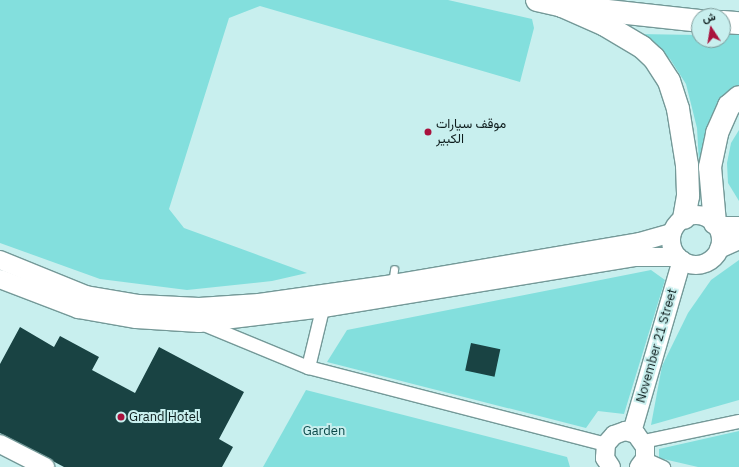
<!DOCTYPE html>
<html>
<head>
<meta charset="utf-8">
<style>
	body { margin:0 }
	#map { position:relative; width:739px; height:467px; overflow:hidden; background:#c8efee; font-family:"IBM Plex Sans",Vazirmatn,sans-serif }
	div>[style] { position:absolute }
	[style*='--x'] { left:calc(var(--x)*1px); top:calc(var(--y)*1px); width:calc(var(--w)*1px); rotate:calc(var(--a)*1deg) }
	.green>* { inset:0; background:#83dfdd }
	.building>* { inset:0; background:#194343; transform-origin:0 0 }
	.roads { filter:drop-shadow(1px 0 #749998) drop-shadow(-1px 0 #749998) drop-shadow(0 1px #749998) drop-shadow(0 -1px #749998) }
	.lane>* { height:7px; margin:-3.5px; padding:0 3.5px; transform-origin:3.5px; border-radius:3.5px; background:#fff }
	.street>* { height:13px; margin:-6.5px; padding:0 6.5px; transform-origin:6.5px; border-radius:6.5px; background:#fff }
	.secondary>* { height:18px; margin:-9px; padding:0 9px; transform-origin:9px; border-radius:9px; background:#fff }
	.secondary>.ring { margin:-9px; padding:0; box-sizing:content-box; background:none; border:18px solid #fff; border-radius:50% }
	.highway>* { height:22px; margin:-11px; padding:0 11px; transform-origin:11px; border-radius:11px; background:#fff }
	.dots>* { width:11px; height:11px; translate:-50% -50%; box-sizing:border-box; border:2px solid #c8efee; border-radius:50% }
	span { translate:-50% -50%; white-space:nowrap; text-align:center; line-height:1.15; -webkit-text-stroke:4px #c8efee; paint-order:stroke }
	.poi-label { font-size:13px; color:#0e1d1d }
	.left { translate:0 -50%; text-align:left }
	.street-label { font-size:13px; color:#0e1d1d }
	.park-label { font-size:13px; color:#0a4848 }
	.north { position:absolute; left:691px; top:8px; width:40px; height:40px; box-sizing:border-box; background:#c8efee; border:1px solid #7e9b9a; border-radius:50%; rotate:348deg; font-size:11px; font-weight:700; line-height:16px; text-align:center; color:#0e1d1d }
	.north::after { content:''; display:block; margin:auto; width:14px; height:18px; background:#a9123d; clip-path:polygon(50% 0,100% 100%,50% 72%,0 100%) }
</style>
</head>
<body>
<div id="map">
	<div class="green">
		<i style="clip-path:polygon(0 0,448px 0,532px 19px,534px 28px,520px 82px,260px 6px,229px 18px,169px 209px,184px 228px,307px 273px,272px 281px,187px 290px,100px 279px,0 243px)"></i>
		<i style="clip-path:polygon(637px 34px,699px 35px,699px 40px,723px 40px,723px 35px,739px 35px,739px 89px,700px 179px,697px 128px,686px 84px,670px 59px)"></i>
		<i style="clip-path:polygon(739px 130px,739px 201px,728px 183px,727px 163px,731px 143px)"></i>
		<i style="clip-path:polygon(739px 260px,739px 400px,651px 425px,662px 366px,688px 313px,711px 280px)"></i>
		<i style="clip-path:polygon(651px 270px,665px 280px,624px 414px,598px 411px,586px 428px,327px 362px,347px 330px)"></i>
		<i style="clip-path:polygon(306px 390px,567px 457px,570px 467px,263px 467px)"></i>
		<i style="clip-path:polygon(739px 431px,739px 467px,698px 467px,659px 458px,659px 449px)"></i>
	</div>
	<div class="building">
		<i style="clip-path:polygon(20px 327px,54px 347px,60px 336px,99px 357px,92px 370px,135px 393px,159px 347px,244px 392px,219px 439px,233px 447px,222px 467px,64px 467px,0 433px,0 364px)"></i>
		<i style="left:471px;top:343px;width:30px;height:28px;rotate:12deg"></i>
	</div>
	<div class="roads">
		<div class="lane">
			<i style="--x:392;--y:284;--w:15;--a:-82"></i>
		</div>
		<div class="street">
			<i style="--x:201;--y:323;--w:116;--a:22.4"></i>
			<i style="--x:308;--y:367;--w:308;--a:14.5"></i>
			<i style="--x:308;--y:367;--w:68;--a:-76.4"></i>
			<i style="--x:643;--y:441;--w:98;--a:-11.8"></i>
			<i style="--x:645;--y:459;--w:20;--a:24"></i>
		</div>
		<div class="secondary">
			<i class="ring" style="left:671px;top:215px;width:32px;height:32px"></i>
			<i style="--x:717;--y:226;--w:22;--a:0"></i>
			<i style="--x:719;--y:249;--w:22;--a:-24"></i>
			<i style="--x:0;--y:260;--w:93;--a:22.1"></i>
			<i style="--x:86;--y:295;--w:54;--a:9.6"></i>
			<i style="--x:139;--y:304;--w:60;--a:2.9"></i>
			<i style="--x:199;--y:307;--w:60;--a:-3.8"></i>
			<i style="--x:259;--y:303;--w:134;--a:-8.1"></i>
			<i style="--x:392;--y:284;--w:252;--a:-9.6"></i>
			<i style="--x:640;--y:242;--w:33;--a:-16"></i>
			<i style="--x:0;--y:279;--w:84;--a:21"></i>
			<i style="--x:78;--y:309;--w:59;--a:9.8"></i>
			<i style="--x:136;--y:319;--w:63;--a:3.6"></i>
			<i style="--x:199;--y:323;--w:125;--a:-6.9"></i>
			<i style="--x:323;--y:308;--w:317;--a:-9.3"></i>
			<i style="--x:636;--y:257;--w:42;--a:0"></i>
			<i style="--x:632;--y:432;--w:179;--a:-73.8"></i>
			<i style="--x:0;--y:444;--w:51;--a:27.1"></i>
			<i style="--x:611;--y:467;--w:11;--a:-124"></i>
			<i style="--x:605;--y:458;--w:14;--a:-86"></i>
			<i style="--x:606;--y:444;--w:12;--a:-48"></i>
			<i style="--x:614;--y:435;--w:12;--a:-20"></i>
			<i style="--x:625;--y:431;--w:11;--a:15"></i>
			<i style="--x:636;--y:434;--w:16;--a:55"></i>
			<i style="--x:645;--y:447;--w:12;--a:90"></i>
			<i style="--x:645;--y:459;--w:10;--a:127"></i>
		</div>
		<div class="highway">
			<i style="--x:537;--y:0;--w:26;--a:13"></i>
			<i style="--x:562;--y:6;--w:138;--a:6.2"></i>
			<i style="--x:562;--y:6;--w:47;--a:23.8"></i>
			<i style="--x:605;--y:25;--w:43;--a:30.7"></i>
			<i style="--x:642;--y:47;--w:16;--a:43"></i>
			<i style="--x:654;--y:58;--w:27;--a:57"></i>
			<i style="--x:669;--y:81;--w:29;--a:72"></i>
			<i style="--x:678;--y:109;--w:57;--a:80.9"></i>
			<i style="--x:687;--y:165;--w:31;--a:88"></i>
			<i style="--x:688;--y:196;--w:22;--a:100"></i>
			<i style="--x:723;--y:22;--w:16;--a:4"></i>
			<i style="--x:715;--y:223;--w:56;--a:-95.1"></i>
			<i style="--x:710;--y:167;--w:35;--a:-78"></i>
			<i style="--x:717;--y:133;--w:30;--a:-66"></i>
			<i style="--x:729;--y:106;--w:13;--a:-42"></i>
		</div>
	</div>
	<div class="dots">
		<i style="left:428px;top:132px;background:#a9123d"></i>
		<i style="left:121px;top:417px;background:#a9123d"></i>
	</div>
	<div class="poi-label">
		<span class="left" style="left:436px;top:132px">موقف سيارات<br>الكبير</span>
		<span class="left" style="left:129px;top:417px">Grand Hotel</span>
	</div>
	<div class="street-label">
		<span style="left:657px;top:346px;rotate:-74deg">November 21 Street</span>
	</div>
	<div class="park-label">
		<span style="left:324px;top:431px">Garden</span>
	</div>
	<div class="north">ش</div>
</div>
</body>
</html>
